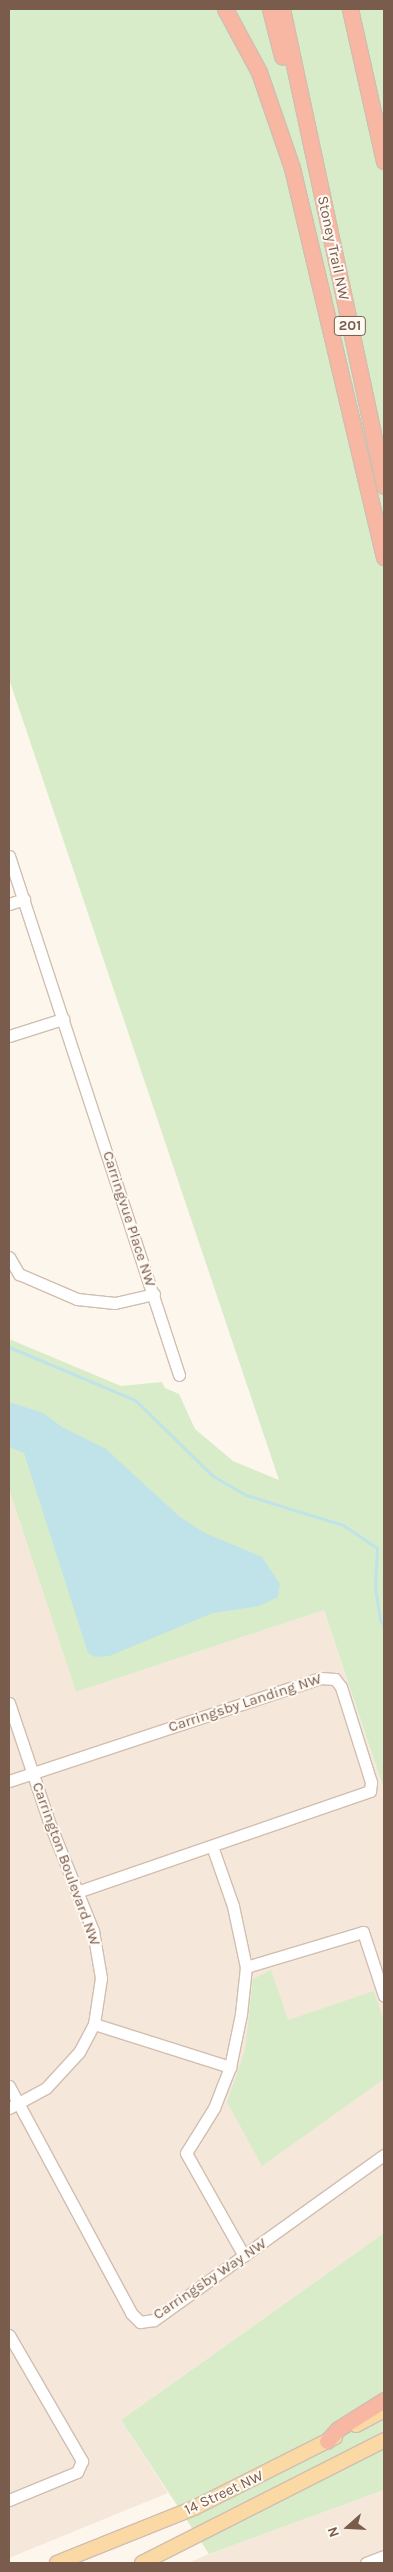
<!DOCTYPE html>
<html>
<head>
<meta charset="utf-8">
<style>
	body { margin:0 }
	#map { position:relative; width:393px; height:2572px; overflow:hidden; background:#fdf6ec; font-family:Karla,sans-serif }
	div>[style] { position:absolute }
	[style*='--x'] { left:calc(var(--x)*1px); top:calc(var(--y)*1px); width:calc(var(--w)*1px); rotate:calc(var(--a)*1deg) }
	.residential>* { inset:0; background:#f5e8da }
	.green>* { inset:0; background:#d8ecc9 }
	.water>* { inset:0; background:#bfe3e8 }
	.stream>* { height:3px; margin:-1.5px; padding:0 1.5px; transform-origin:1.5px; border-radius:1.5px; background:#bfe3e8 }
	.roads { filter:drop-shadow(1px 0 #d1beb0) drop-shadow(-1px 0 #d1beb0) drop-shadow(0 1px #d1beb0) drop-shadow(0 -1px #d1beb0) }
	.minor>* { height:11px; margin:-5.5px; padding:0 5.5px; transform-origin:5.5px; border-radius:5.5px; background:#fff }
	.major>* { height:14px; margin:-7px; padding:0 7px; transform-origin:7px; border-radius:7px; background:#fbd9a5 }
	.highway>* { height:15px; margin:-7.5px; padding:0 7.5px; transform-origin:7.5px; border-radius:7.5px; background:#f7b7a3 }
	span { translate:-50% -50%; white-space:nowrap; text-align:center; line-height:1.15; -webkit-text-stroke:4px #fffaf3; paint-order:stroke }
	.shield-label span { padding:1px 4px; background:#fffaf3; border:1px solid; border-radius:4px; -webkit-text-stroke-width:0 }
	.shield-label { font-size:14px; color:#7a5c4d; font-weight:700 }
	.street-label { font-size:15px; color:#7a5c4d }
	.frame { position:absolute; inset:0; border:10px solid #7a5c4d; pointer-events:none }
	.north { position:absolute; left:323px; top:2502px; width:50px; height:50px; -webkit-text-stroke:4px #fffaf3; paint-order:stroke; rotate:251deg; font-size:14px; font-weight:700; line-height:20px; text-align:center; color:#7a5c4d }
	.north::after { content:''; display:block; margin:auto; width:18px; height:22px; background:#7a5c4d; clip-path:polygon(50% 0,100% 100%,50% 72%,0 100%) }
</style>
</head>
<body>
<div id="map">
	<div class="residential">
		<i style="clip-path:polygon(9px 1489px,76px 1692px,324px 1610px,384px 1791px,384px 2233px,121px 2420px,168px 2493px,9px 2558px)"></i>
		<i style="clip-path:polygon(384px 2490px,384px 2563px,188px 2563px,209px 2554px)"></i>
	</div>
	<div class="green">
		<i style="clip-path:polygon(9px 9px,384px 9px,384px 1790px,324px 1610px,76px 1692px,9px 1489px,9px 1339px,121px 1386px,162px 1382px,165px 1388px,179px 1394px,195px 1429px,233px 1461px,279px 1480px,9px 679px)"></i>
		<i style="clip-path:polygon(271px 1970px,288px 2020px,374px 1991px,384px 2022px,384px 2079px,262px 2166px,227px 2102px,245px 2050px,253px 1979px)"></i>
		<i style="clip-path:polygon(384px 2233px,384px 2490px,209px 2554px,121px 2420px)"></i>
	</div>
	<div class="water">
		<i style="clip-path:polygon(9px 1402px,43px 1413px,62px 1427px,106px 1449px,180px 1517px,205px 1533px,262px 1557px,280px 1584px,278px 1597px,259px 1606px,213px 1613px,109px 1656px,95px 1657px,88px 1653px,24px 1453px,9px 1447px)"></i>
	</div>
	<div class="stream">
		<i style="--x:9;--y:1347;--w:137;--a:22.8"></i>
		<i style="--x:135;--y:1400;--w:109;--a:44.3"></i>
		<i style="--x:213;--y:1476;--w:38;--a:30"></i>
		<i style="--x:246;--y:1495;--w:102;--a:17.2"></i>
		<i style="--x:343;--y:1525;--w:41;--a:34.1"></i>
		<i style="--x:377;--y:1548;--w:39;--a:93"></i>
		<i style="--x:375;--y:1587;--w:33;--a:81"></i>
		<i style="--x:380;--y:1620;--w:8;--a:60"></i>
	</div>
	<div class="roads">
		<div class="minor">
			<i style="--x:9;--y:856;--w:546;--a:71.86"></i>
			<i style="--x:9;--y:904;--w:16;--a:-18"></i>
			<i style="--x:9;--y:1036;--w:57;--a:-17.5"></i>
			<i style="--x:9;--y:1257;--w:20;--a:60"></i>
			<i style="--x:19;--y:1274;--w:63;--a:23.3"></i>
			<i style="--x:77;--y:1299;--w:38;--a:6"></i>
			<i style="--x:115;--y:1303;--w:40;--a:-13"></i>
			<i style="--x:9;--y:1703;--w:126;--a:71.4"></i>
			<i style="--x:49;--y:1822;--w:118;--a:68"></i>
			<i style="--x:93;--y:1931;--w:48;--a:80.3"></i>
			<i style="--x:101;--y:1978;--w:47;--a:98.7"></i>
			<i style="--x:94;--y:2024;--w:32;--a:118"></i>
			<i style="--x:79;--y:2052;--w:49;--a:132.5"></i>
			<i style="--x:46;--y:2088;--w:42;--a:151.6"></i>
			<i style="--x:9;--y:1781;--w:328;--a:-18.3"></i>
			<i style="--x:320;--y:1678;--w:15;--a:4"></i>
			<i style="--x:335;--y:1679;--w:10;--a:53"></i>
			<i style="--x:341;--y:1687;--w:100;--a:72.5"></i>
			<i style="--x:371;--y:1782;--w:9;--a:96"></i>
			<i style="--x:370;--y:1791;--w:310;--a:161"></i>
			<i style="--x:212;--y:1846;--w:64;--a:70.7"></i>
			<i style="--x:233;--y:1906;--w:62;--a:78"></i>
			<i style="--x:246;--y:1967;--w:47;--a:96.1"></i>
			<i style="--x:241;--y:2014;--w:54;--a:101.7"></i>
			<i style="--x:230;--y:2067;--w:44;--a:111.3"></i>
			<i style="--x:214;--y:2108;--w:53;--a:121.9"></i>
			<i style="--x:186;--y:2153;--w:118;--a:60.6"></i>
			<i style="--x:246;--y:1967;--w:122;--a:-16.7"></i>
			<i style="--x:363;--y:1932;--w:67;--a:71.8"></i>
			<i style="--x:94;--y:2024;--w:143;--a:17.5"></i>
			<i style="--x:9;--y:2086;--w:258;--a:61.7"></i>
			<i style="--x:131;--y:2313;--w:13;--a:45"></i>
			<i style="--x:140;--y:2322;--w:14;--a:-8"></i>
			<i style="--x:154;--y:2320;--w:283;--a:-35.7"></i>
			<i style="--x:9;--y:2335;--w:146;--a:59.9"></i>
			<i style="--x:82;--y:2461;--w:12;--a:114"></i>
			<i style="--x:77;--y:2472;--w:74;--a:157.6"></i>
			<i style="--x:366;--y:2563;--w:19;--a:-21"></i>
		</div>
		<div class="major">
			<i style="--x:356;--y:2425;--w:32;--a:-28"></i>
			<i style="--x:57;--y:2563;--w:148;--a:-21.9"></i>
			<i style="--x:194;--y:2508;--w:158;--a:-26.7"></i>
			<i style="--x:142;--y:2563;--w:271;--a:-26.9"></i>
		</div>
		<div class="highway">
			<i style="--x:225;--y:9;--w:72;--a:61.6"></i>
			<i style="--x:259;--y:72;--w:102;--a:71"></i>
			<i style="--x:292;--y:168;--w:400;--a:76.7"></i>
			<i style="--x:270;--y:9;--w:49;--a:75.7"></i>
			<i style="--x:282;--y:9;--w:488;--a:77.9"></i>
			<i style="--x:350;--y:9;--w:156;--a:77.4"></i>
			<i style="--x:327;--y:2441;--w:16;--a:-47"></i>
			<i style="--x:338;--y:2429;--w:54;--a:-32.2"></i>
		</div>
	</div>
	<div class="shield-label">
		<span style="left:350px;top:326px">201</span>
	</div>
	<div class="street-label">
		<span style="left:333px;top:248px;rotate:78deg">Stoney Trail NW</span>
		<span style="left:129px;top:1219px;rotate:72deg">Carringvue Place NW</span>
		<span style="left:245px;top:1703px;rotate:-18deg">Carringsby Landing NW</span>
		<span style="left:66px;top:1864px;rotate:70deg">Carrington Boulevard NW</span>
		<span style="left:210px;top:2279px;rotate:-34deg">Carringsby Way NW</span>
		<span style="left:224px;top:2493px;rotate:-25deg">14 Street NW</span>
	</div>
	<div class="frame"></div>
	<div class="north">N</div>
</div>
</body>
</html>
